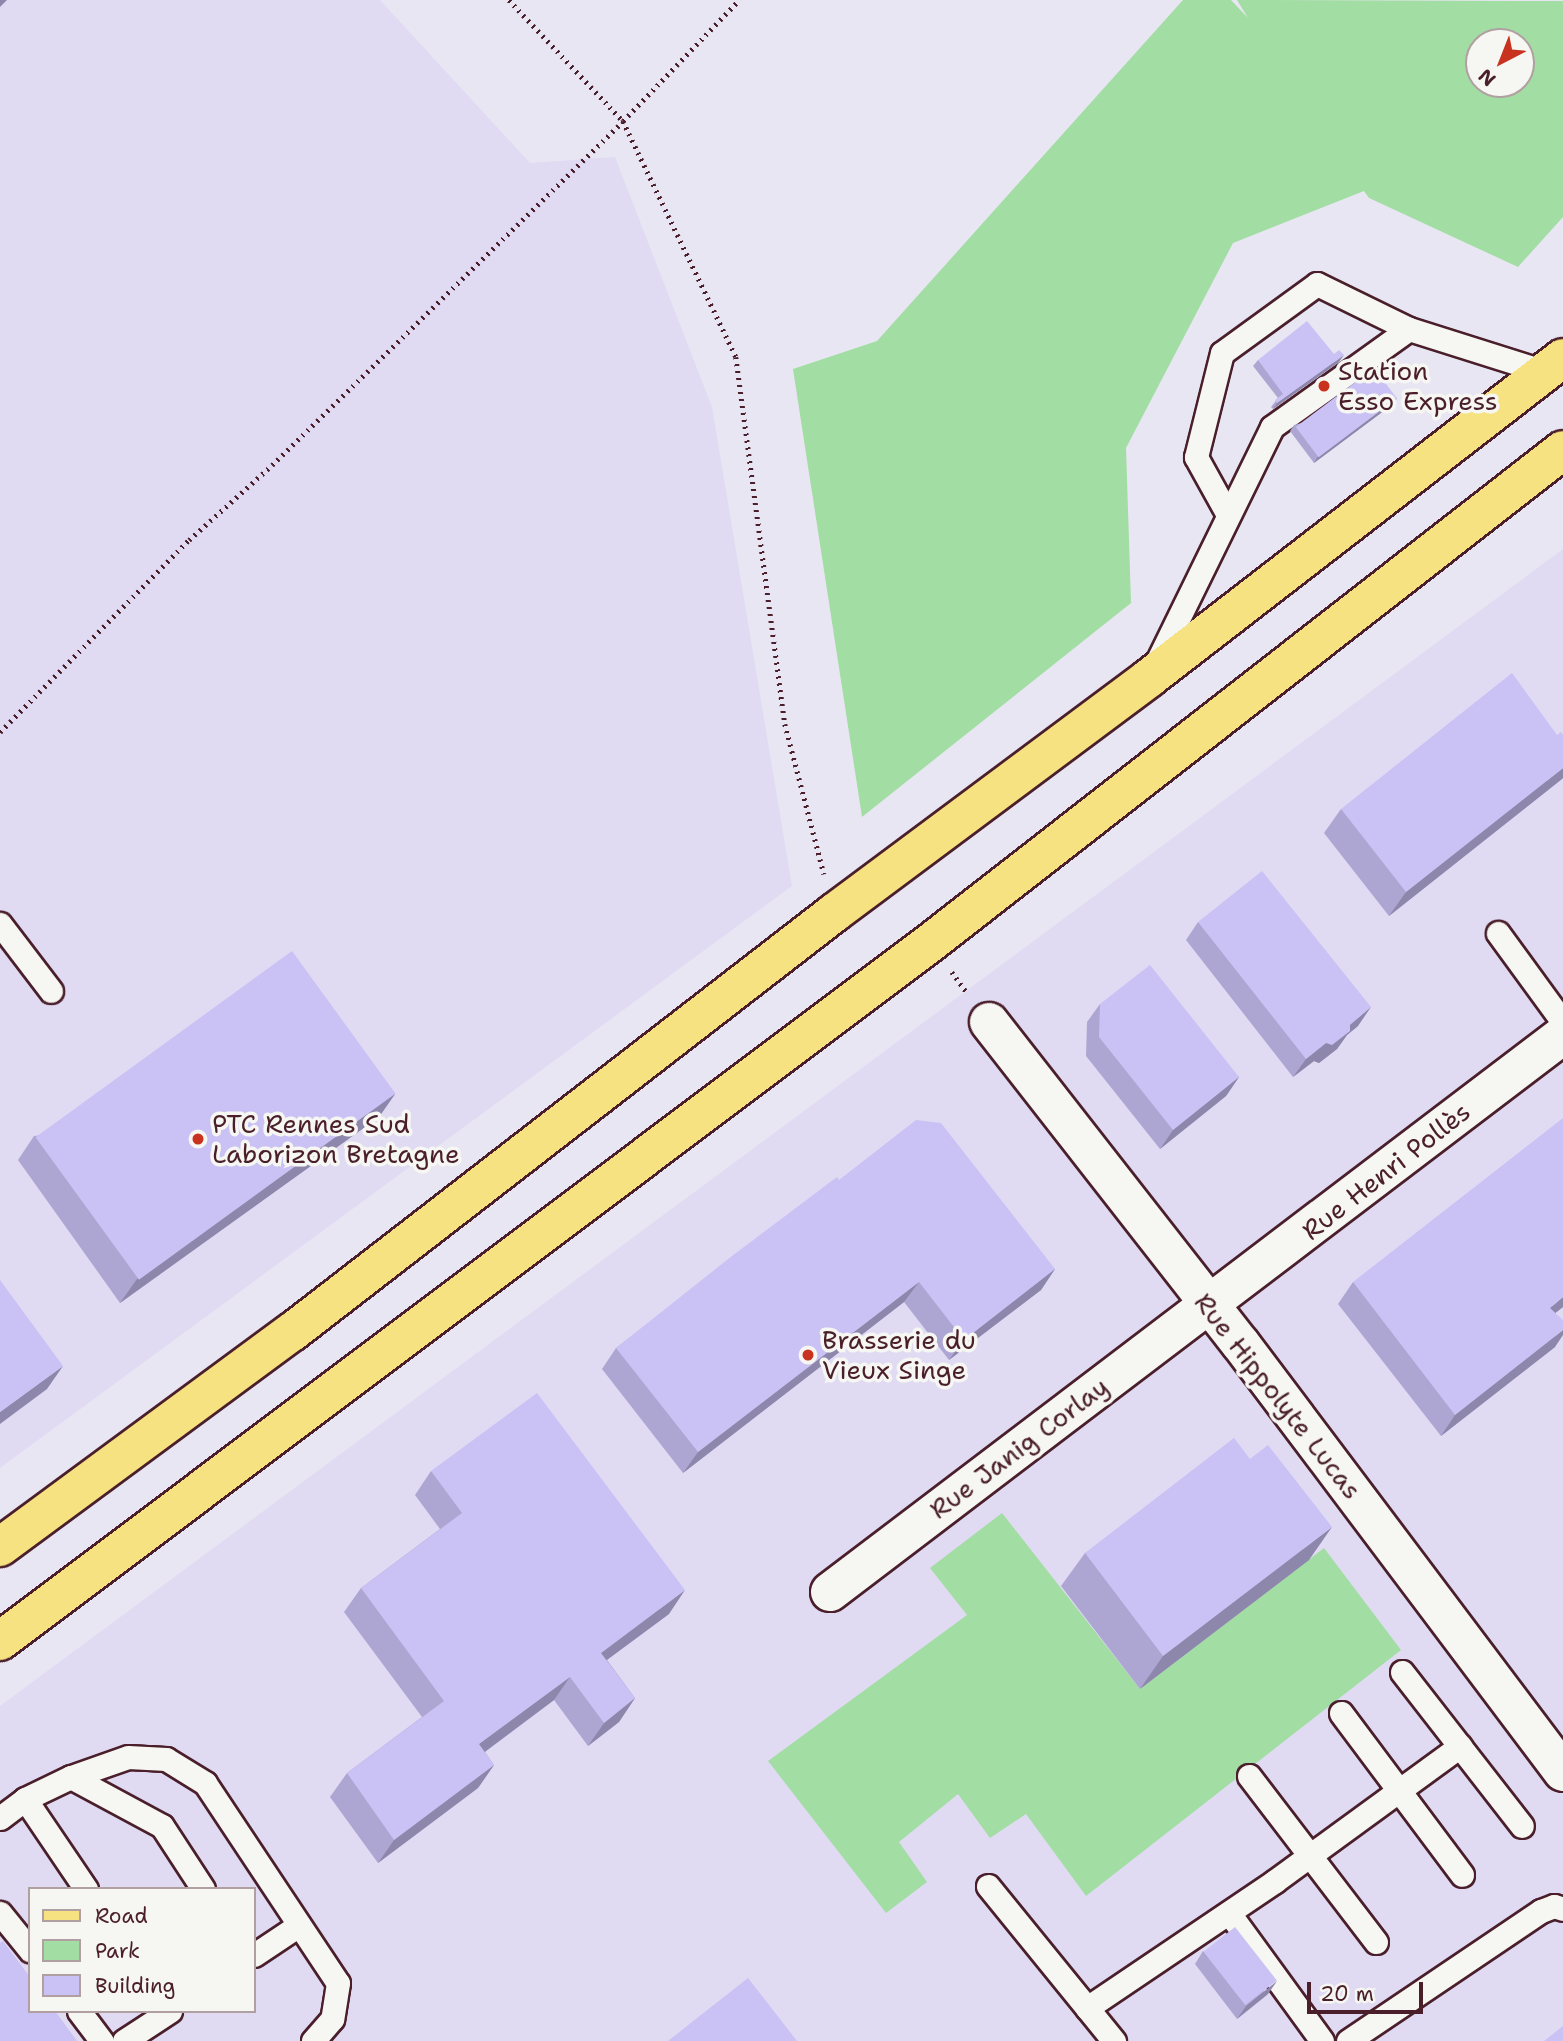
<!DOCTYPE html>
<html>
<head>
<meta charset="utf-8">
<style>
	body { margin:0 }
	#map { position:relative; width:1563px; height:2041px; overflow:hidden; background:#e9e6f3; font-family:"Shantell Sans",sans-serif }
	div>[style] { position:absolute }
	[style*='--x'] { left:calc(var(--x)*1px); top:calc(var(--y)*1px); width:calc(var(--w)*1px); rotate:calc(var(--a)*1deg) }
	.built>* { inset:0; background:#e0dbf3 }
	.green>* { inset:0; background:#a2dda3 }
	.path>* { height:4.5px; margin-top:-2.25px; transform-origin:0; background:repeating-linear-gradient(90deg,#4a1f2b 0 2px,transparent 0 7px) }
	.roads { filter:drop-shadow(2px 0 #4a1f2b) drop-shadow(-2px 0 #4a1f2b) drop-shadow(0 2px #4a1f2b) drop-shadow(0 -2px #4a1f2b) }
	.lane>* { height:23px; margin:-11.5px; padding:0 11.5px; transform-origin:11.5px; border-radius:11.5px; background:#f6f6f2 }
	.street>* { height:38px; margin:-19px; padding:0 19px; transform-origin:19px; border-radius:19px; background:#f6f6f2 }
	.primary>* { height:38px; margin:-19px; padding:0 19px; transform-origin:19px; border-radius:19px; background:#f7e281 }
	.wall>* { inset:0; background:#aea6d2 }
	.shaded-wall>* { inset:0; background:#8d87ab }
	.building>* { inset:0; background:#cac1f4; transform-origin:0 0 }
	.dots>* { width:19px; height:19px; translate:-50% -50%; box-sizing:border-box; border:4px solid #f6f6f2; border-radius:50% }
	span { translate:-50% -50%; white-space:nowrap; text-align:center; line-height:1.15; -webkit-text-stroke:7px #f6f6f2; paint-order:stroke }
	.poi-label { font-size:26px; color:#4a1f2b }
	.left { translate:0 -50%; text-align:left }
	.street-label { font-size:26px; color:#4a1f2b }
	.legend { position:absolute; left:28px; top:1887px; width:228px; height:126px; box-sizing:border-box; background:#f6f6f2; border:2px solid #b1a0a2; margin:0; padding:9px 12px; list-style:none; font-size:21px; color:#4a1f2b }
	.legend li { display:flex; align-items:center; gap:14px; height:35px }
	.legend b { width:35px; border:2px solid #b1a0a2 }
	.north { position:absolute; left:1465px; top:28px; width:70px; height:70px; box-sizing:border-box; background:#f6f6f2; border:2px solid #b1a0a2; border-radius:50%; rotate:222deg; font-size:19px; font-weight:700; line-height:28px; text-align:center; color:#4a1f2b }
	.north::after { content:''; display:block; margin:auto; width:24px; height:32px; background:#c8321e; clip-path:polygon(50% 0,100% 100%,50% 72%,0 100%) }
	.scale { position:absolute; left:1307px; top:1982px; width:116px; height:32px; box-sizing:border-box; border:4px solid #4a1f2b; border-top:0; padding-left:9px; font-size:21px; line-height:24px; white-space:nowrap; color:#4a1f2b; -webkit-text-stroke:5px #f6f6f2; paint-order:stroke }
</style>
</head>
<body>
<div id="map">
	<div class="built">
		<i style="clip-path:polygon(0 0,380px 0,530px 163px,615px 157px,712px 407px,792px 886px,0 1468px)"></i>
		<i style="clip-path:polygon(evenodd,1563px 549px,1563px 2041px,0 2041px,0 1706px,1563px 549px,30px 1889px,254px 1889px,254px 2011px,30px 2011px,30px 1889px)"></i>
	</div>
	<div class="green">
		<i style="clip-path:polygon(evenodd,1183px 0,1231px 0,1248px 18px,1237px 0,1563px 1px,1563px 217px,1518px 267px,1369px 198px,1364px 191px,1233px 243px,1126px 448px,1131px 603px,862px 817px,793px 369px,877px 341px,1183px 0,1479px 42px,1521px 42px,1521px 84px,1479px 84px,1479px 42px)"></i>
		<i style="clip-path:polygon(1002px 1513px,1140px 1689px,1324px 1548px,1401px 1650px,1086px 1896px,1026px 1814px,990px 1838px,958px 1794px,899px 1842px,927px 1882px,886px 1913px,768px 1761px,967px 1615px,930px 1568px)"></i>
	</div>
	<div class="path">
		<i style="--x:509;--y:0;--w:166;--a:46.7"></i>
		<i style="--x:623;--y:121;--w:262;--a:64.4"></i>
		<i style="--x:736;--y:357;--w:370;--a:82.4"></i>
		<i style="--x:785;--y:724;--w:155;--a:75.4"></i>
		<i style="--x:0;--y:732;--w:269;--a:-45.5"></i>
		<i style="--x:189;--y:540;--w:112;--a:-42.1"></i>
		<i style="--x:272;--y:465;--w:491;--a:-44.4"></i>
		<i style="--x:623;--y:121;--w:168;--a:-46.2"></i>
		<i style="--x:952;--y:972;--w:26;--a:54"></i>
	</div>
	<div class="roads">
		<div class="lane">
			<i style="--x:1227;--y:513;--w:64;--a:-119"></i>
			<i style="--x:1196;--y:457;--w:107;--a:-76"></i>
			<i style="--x:1222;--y:353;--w:117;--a:-36"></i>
			<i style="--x:1317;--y:284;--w:102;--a:26.1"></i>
			<i style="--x:1155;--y:666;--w:266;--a:-63.9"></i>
			<i style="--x:1272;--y:427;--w:168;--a:-35.6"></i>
			<i style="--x:1409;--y:329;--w:143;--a:17.5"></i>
			<i style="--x:0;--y:924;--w:84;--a:52.7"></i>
			<i style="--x:1498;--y:933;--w:110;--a:53.9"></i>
			<i style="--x:1402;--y:1672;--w:195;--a:52.1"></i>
			<i style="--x:1341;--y:1713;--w:202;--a:53.2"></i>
			<i style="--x:1249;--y:1776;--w:209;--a:52.6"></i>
			<i style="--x:71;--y:1777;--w:103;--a:28.3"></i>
			<i style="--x:162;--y:1826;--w:75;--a:56.9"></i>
			<i style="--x:25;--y:1799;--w:109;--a:55.9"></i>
			<i style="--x:0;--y:1818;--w:31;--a:-37"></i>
			<i style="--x:25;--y:1799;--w:51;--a:-25.6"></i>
			<i style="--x:71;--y:1777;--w:60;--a:-19.3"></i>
			<i style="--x:128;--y:1757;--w:38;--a:3"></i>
			<i style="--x:166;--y:1759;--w:46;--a:31.6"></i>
			<i style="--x:205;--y:1783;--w:240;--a:56.4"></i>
			<i style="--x:338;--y:1983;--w:36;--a:99"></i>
			<i style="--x:332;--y:2019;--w:29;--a:131"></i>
			<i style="--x:988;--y:1886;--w:200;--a:50.9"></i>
			<i style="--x:0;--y:1913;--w:48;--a:51"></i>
			<i style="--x:1229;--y:1913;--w:158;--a:54"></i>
			<i style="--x:254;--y:1955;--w:54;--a:-33.7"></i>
			<i style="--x:1087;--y:2008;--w:227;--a:-34"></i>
			<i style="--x:1275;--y:1881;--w:229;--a:-36.1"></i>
			<i style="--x:79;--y:2011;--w:38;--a:53"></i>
			<i style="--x:124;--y:2041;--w:55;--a:-33.1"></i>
			<i style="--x:1348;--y:2041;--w:233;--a:-34"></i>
			<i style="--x:1541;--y:1911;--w:14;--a:-21"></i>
			<i style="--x:1554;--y:1906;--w:9;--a:18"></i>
		</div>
		<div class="street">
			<i style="--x:989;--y:1022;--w:407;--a:52"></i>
			<i style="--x:1240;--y:1343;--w:537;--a:53.02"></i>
			<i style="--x:830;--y:1592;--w:921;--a:-37.23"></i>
		</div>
		<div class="primary">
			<i style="--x:0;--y:1547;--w:363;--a:-36.4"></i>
			<i style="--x:292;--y:1332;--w:685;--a:-37.71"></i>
			<i style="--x:834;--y:913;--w:393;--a:-36.7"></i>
			<i style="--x:1149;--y:678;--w:523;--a:-37.7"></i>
			<i style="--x:0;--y:1641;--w:1163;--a:-36.89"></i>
			<i style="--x:930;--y:943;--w:802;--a:-37.91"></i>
		</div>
	</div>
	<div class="wall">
		<i style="clip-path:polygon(1258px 360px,1339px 362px,1273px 409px,1271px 407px,1278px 398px,1253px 366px)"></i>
		<i style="clip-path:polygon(1397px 398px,1393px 404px,1314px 463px,1290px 431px,1294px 425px)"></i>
		<i style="clip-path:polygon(1562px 779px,1389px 916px,1324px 833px,1341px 809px)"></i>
		<i style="clip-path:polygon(1198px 922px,1358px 1026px,1347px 1035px,1337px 1049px,1319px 1063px,1314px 1061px,1293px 1077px,1186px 940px)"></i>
		<i style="clip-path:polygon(1100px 1004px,1239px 1077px,1226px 1096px,1160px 1149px,1086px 1056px,1087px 1022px)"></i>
		<i style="clip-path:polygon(395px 1094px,379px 1117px,120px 1303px,18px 1160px,34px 1136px)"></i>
		<i style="clip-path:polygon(839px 1180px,1055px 1269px,1041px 1290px,949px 1360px,904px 1302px,683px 1473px,602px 1369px,616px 1348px)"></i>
		<i style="clip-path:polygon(1353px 1282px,1563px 1307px,1555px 1313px,1555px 1347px,1441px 1436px,1338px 1304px)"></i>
		<i style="clip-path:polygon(1250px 1459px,1309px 1560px,1140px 1689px,1061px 1586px,1085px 1553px)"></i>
		<i style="clip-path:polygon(431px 1471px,669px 1614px,607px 1660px,635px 1698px,619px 1722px,588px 1746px,554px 1700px,485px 1752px,494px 1765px,478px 1788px,378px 1863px,330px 1797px,347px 1773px,422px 1717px,344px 1612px,361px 1588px,440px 1529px,415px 1495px)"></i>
		<i style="clip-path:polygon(1203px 1951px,1268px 1994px,1237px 2019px,1195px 1964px)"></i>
	</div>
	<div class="shaded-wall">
		<i style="clip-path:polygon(0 0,7px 0,0 7px)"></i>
		<i style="clip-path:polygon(1344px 355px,1339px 362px,1273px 409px,1277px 403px)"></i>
		<i style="clip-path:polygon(1397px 398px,1393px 404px,1314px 463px,1318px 456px)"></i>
		<i style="clip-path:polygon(1563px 768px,1563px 778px,1562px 779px,1389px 916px,1406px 892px)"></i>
		<i style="clip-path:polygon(1371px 1007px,1358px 1026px,1347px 1035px,1337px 1049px,1319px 1063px,1314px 1061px,1293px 1077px,1306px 1059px)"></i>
		<i style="clip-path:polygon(1239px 1077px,1226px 1096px,1160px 1149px,1173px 1130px)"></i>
		<i style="clip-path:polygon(395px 1094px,379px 1117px,120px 1303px,137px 1279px)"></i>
		<i style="clip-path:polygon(1055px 1269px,1041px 1290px,949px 1360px,964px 1340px)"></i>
		<i style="clip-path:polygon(919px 1282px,904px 1302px,683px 1473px,698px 1452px)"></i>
		<i style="clip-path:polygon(1563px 1297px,1563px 1307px,1535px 1329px,1550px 1308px)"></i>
		<i style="clip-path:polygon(1563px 1330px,1563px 1335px,1555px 1347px,1441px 1436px,1455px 1415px)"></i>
		<i style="clip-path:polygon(63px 1366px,47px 1389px,0 1424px,0 1412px)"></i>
		<i style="clip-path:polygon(1332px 1527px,1309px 1560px,1140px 1689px,1163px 1656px)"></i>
		<i style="clip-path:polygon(685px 1590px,669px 1614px,585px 1676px,601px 1653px)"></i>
		<i style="clip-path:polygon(570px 1677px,554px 1700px,463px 1768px,479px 1744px)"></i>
		<i style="clip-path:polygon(635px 1698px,619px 1722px,588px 1746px,604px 1723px)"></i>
		<i style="clip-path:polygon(494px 1765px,478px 1788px,378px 1863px,394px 1840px)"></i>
		<i style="clip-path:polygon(1277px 1981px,1268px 1994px,1237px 2019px,1246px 2006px)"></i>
	</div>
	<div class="building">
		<i style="clip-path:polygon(1307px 321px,1334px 354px,1339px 350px,1344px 355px,1277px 403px,1275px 400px,1283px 394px,1258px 360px)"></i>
		<i style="left:1374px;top:368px;width:38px;height:98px;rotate:53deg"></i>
		<i style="clip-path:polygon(1512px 673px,1557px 735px,1561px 732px,1563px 735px,1563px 768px,1406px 892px,1341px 809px)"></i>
		<i style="clip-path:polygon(1262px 871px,1371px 1007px,1350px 1025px,1350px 1031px,1332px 1045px,1326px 1043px,1306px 1059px,1198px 922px)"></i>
		<i style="left:292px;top:951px;width:176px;height:317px;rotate:54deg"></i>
		<i style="clip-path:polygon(1150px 965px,1239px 1077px,1173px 1130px,1099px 1037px,1100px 1004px)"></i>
		<i style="clip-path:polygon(1563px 1118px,1563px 1297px,1550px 1308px,1563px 1320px,1563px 1330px,1455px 1415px,1353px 1282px)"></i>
		<i style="clip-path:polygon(916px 1120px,941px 1123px,1055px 1269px,964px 1340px,919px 1282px,698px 1452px,616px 1348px,732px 1256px,837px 1177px,839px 1180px)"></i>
		<i style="clip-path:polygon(0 1280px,63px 1366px,0 1412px)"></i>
		<i style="clip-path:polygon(537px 1393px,685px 1590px,601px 1653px,635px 1698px,604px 1723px,570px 1677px,479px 1744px,494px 1765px,394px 1840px,347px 1773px,444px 1701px,361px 1588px,462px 1513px,431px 1471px)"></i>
		<i style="clip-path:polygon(1234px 1438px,1250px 1459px,1268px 1445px,1332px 1527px,1163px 1656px,1085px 1553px)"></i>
		<i style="left:1235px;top:1927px;width:68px;height:40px;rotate:52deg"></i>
		<i style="clip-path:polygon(3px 1941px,30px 1977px,30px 2011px,55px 2011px,77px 2041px,0 2041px,0 1943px)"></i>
		<i style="clip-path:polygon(748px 1978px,797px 2041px,668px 2041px)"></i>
		<i style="clip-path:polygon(1563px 2026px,1563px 2041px,1544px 2041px)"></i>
	</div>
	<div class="dots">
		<i style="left:1324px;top:386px;background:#c8321e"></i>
		<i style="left:198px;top:1139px;background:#c8321e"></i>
		<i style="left:808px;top:1355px;background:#c8321e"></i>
	</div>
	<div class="poi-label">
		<span class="left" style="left:1338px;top:386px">Station<br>Esso Express</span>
		<span class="left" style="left:212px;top:1139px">PTC Rennes Sud<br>Laborizon Bretagne</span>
		<span class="left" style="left:822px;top:1355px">Brasserie du<br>Vieux Singe</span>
	</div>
	<div class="street-label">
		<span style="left:1386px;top:1171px;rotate:-38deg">Rue Henri Pollès</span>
		<span style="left:1278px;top:1396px;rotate:52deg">Rue Hippolyte Lucas</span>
		<span style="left:1019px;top:1448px;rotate:-37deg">Rue Janig Corlay</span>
	</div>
	<ul class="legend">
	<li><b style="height:9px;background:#f7e281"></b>Road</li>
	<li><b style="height:19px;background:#a2dda3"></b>Park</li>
	<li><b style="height:19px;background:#cac1f4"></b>Building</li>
	</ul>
	<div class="north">N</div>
	<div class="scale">20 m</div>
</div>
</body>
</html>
